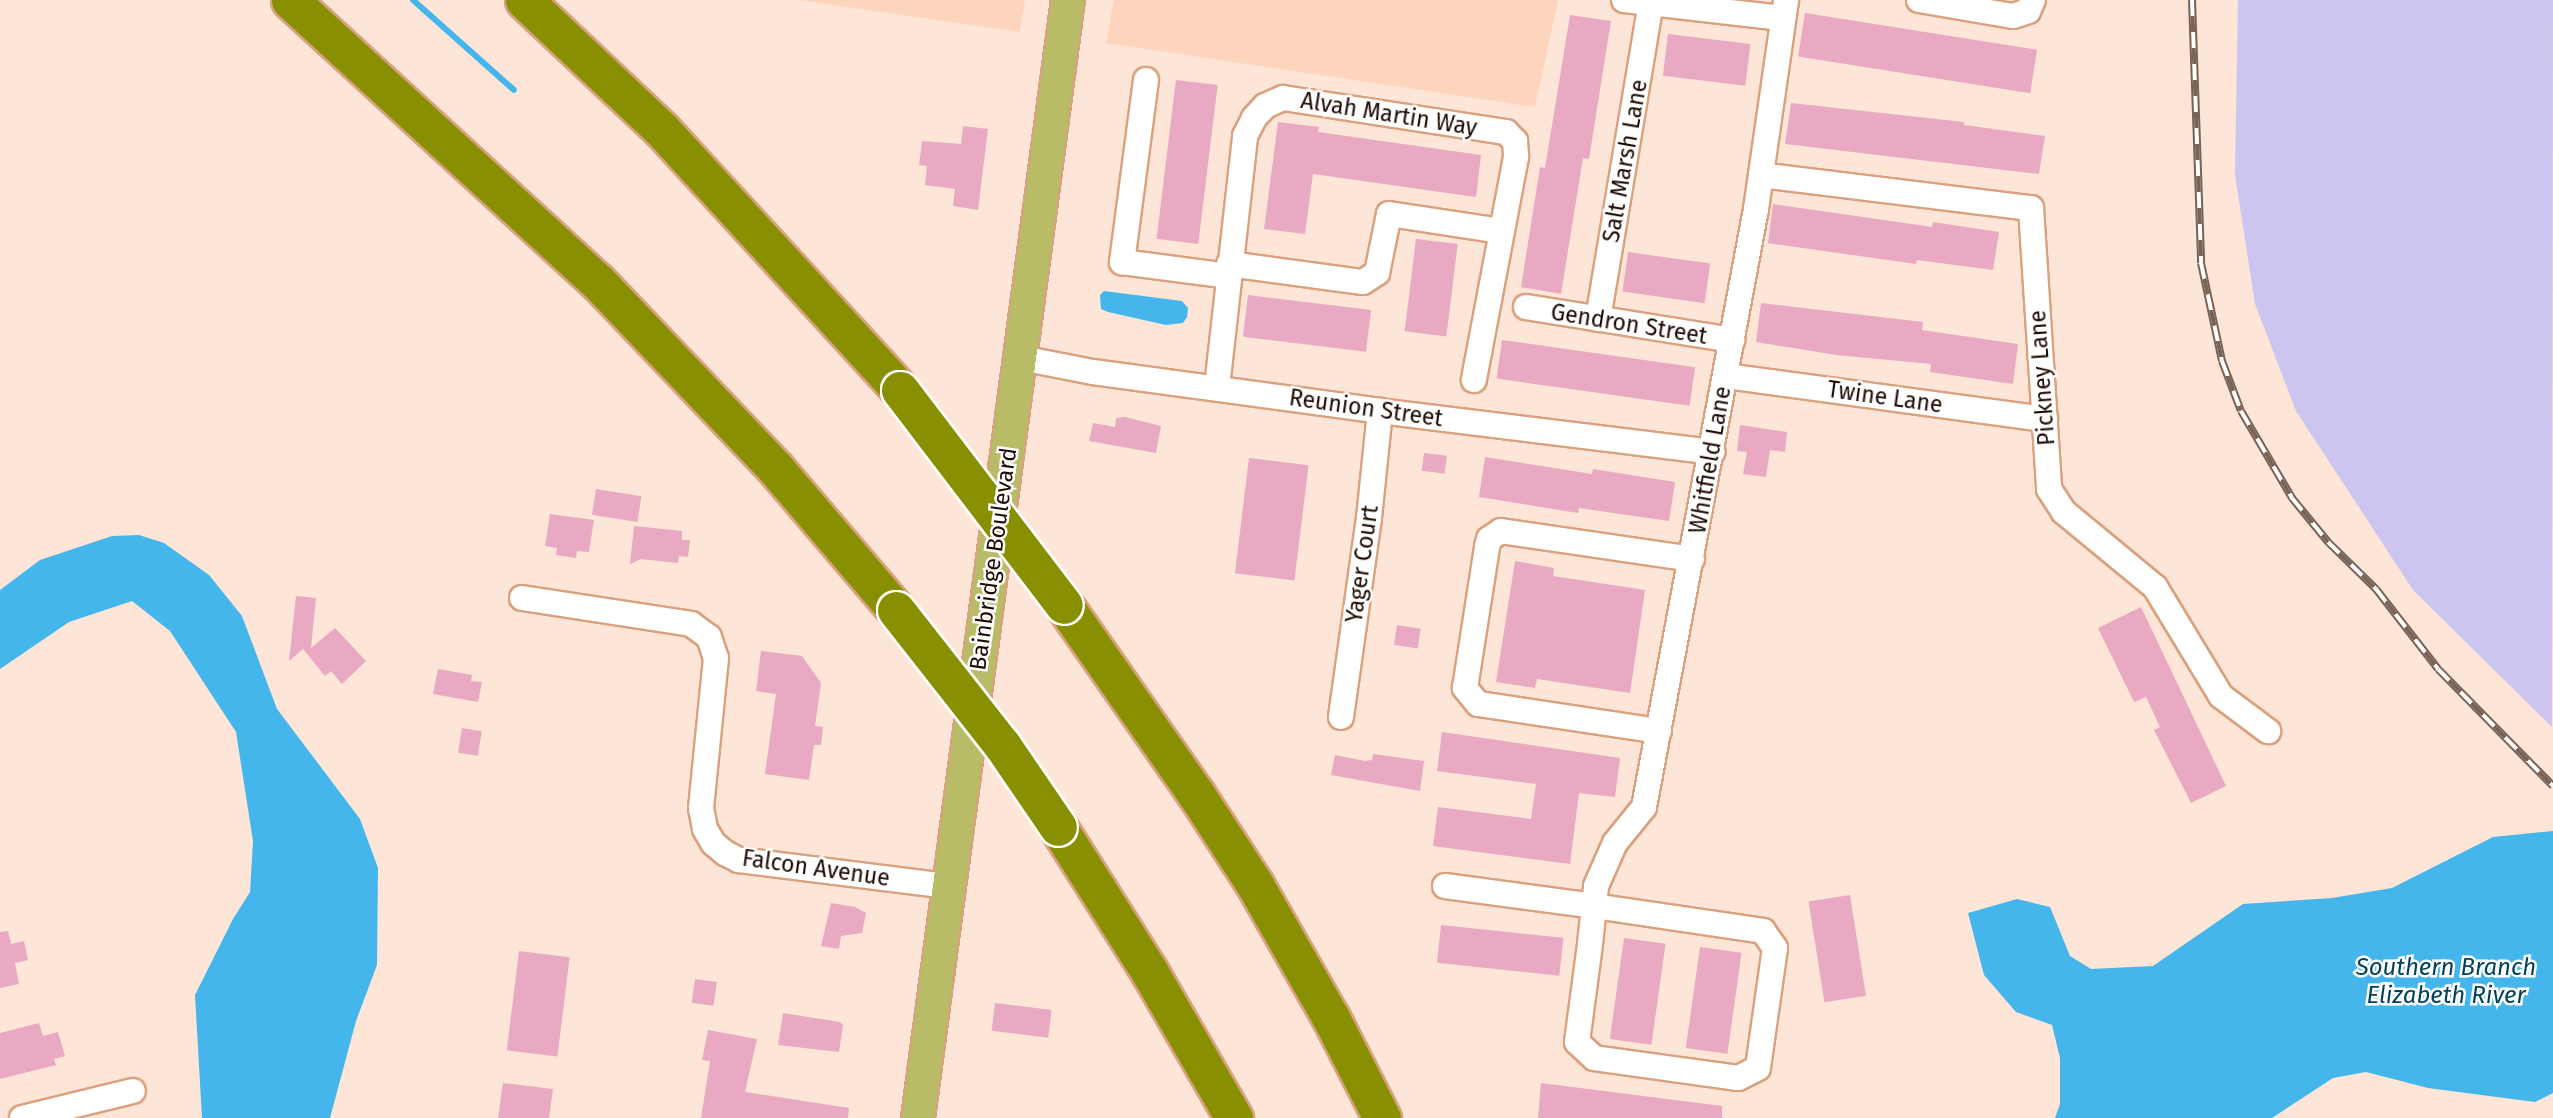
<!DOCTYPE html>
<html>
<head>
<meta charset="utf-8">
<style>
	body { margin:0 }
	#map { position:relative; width:2553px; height:1118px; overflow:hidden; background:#fde5d7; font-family:"Fira Sans",sans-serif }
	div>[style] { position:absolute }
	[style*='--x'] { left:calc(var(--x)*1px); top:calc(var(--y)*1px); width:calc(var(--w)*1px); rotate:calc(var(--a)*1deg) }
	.built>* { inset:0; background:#fdd5bd }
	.green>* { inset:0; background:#ccc5ef }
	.water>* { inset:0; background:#45b6eb }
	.stream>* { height:6px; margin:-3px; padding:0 3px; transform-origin:3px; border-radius:3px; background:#45b6eb }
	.building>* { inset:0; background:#e9a9c3; transform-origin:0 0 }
	.roads { filter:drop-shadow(2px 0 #d9a17e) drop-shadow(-2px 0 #d9a17e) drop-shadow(0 2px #d9a17e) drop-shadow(0 -2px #d9a17e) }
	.minor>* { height:24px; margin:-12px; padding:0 12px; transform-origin:12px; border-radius:12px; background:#fff }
	.major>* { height:32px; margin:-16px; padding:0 16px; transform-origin:16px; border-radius:16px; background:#b8bc66 }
	.highway>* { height:37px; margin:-18.5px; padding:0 18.5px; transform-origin:18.5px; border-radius:18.5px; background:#888f00 }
	.rail>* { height:8px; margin-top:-4px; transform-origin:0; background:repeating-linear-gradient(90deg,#fff 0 16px,#786358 0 32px); box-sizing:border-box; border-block:2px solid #786358 }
	.bridges { filter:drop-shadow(2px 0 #fff) drop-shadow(-2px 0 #fff) drop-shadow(0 2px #fff) drop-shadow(0 -2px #fff) }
	.highway-bridge>* { height:37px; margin:-18.5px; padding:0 18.5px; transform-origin:18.5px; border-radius:18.5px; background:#888f00 }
	span { translate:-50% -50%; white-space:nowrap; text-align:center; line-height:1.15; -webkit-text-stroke:5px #fff; paint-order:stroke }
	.street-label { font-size:23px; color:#1d0901 }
	.water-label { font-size:24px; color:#00425d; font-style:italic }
</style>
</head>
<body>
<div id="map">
	<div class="built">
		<i style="clip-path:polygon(799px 0,1025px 0,1020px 32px)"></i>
		<i style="clip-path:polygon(1114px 0,1558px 0,1535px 107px,1106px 43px)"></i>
	</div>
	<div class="green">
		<i style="clip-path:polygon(2238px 0,2553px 0,2552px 727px,2413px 590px,2296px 411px,2255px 304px,2235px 175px)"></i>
	</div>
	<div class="water">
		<i style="clip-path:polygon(1104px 291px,1182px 301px,1188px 308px,1187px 317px,1183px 323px,1166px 325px,1108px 312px,1101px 309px,1100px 295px)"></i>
		<i style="clip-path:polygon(139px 535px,164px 543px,209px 575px,242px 616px,277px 709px,360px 819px,378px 868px,377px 965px,356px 1021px,330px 1118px,202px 1118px,195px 995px,233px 919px,250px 892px,253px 841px,236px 732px,170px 631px,132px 601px,69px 622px,0 669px,0 590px,40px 560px,112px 536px)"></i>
		<i style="clip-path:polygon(2553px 831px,2553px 1093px,2535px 1102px,2428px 1088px,2366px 1072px,2333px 1078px,2272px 1118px,2055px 1118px,2060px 1104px,2060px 1058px,2052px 1025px,2016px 1012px,1984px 975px,1968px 913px,2017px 899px,2050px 907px,2070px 956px,2091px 969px,2153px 966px,2243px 904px,2332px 898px,2392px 888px,2493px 837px)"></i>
	</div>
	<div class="stream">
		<i style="--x:413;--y:0;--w:135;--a:41.7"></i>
	</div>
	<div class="building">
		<i style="left:1805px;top:13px;width:235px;height:44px;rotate:9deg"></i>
		<i style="clip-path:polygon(1570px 15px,1611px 21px,1589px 159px,1583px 158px,1561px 294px,1521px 287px,1540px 167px,1545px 168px)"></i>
		<i style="left:1668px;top:34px;width:83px;height:42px;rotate:7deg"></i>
		<i style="left:1176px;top:80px;width:42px;height:160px;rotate:7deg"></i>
		<i style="clip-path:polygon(1791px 103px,1964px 122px,1964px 125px,2045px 136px,2039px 174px,1785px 144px)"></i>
		<i style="clip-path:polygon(1278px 122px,1319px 127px,1318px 132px,1481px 155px,1476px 197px,1313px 174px,1305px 234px,1264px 229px)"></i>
		<i style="clip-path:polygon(963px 126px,988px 129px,978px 210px,953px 206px,955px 189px,925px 185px,927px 166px,919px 165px,922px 141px,961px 144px)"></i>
		<i style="clip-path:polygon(1773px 204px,1932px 227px,1933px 222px,1999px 232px,1993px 270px,1917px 260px,1916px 264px,1768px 243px)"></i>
		<i style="left:1416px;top:239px;width:42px;height:93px;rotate:7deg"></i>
		<i style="left:1628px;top:252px;width:83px;height:40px;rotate:8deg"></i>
		<i style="left:1248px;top:295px;width:124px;height:42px;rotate:7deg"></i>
		<i style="clip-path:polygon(1761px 303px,1923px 322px,1922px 330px,2018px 344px,2013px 384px,1930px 372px,1931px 364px,1836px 355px,1756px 342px)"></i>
		<i style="left:1502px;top:340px;width:195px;height:39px;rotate:8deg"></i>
		<i style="clip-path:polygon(1125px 417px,1161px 426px,1156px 453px,1089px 441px,1093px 423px,1115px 427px,1116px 418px)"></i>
		<i style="clip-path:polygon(1740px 425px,1787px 432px,1785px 452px,1770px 450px,1766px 477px,1743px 474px,1747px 452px,1737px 451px)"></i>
		<i style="left:1424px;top:453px;width:23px;height:18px;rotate:7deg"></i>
		<i style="clip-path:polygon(1485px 457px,1592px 474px,1593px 469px,1675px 482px,1669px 521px,1579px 508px,1578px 513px,1479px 497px)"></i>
		<i style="left:1249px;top:458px;width:60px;height:116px;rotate:7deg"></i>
		<i style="left:596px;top:489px;width:46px;height:26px;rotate:9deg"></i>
		<i style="clip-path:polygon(550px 514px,594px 520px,589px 552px,577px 551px,576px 558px,556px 555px,557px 548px,545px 546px)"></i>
		<i style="clip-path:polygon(634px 526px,682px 531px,682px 540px,690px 540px,688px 557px,679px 556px,678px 563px,641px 559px,630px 564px)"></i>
		<i style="clip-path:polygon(1515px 561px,1554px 568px,1553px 576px,1645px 590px,1630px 693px,1537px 679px,1535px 688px,1496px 682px)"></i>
		<i style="clip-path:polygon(296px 596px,316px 598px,311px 648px,335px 628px,366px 661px,342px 684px,331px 671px,325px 676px,303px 649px,289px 661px)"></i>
		<i style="clip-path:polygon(2141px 607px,2226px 786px,2191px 803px,2154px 730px,2160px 727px,2146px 697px,2134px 702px,2098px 628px)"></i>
		<i style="left:1397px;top:625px;width:24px;height:20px;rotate:9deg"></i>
		<i style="clip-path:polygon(761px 651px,802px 656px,821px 683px,815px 726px,823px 727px,821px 745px,814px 745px,809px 780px,765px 774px,776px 694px,756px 691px)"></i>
		<i style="clip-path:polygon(438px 669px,472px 675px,471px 681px,482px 682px,478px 702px,433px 694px)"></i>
		<i style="left:462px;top:728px;width:20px;height:25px;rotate:9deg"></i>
		<i style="clip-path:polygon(1442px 732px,1620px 758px,1615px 797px,1579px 793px,1570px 864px,1433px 846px,1438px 807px,1531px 819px,1536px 784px,1437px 771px)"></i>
		<i style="clip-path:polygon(1373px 754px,1424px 761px,1420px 791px,1331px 775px,1335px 755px,1365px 761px,1372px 760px)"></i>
		<i style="left:1850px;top:895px;width:102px;height:42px;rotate:81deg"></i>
		<i style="clip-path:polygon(831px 903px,855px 907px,866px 913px,862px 933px,841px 936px,839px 949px,821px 946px)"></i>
		<i style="left:1441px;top:925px;width:123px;height:38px;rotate:6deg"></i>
		<i style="clip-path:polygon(8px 931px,11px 944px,24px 941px,28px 960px,15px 963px,19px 984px,0 988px,0 932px)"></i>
		<i style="left:1624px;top:938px;width:42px;height:102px;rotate:8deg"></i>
		<i style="left:1700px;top:947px;width:42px;height:102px;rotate:8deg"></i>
		<i style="left:519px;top:951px;width:51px;height:100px;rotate:7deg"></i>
		<i style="left:695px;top:979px;width:22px;height:24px;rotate:8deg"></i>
		<i style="left:995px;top:1003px;width:57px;height:28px;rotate:7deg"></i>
		<i style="clip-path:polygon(783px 1013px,840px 1022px,843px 1025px,839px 1052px,778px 1045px)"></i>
		<i style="clip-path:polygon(39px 1023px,43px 1036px,58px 1032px,65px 1056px,54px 1059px,56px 1065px,0 1079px,0 1033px)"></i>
		<i style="clip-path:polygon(708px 1030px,757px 1039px,745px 1092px,849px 1108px,848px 1118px,701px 1118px,710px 1061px,702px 1060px)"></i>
		<i style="clip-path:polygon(503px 1083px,553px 1089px,549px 1118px,498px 1118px)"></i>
		<i style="clip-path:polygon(1541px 1083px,1722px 1106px,1722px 1118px,1538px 1118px)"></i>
	</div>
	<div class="roads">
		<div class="minor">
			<i style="--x:1624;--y:0;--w:159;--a:6.5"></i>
			<i style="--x:1919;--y:0;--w:95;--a:9.7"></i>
			<i style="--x:2013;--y:16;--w:16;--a:-18"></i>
			<i style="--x:2028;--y:11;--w:12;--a:-66"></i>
			<i style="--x:1146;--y:80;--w:184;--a:97.5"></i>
			<i style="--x:1122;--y:262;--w:107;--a:7.5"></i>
			<i style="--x:1761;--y:175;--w:272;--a:7"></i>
			<i style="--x:2031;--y:208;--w:282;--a:86.3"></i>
			<i style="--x:2049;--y:489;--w:27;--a:57"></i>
			<i style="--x:2064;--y:512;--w:118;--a:39.5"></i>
			<i style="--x:2155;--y:587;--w:127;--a:58.8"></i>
			<i style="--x:2221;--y:696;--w:59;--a:36.7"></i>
			<i style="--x:1229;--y:264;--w:135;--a:7.7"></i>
			<i style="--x:1363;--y:282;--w:17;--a:-33"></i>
			<i style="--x:1377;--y:273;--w:60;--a:-78.5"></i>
			<i style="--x:1389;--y:214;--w:114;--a:8.6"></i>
			<i style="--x:1526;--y:307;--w:209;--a:9.1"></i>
			<i style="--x:1598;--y:319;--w:320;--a:-80.5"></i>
			<i style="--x:1021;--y:358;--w:73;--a:11"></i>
			<i style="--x:1093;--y:372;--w:290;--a:7.7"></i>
			<i style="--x:1380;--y:411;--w:335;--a:7"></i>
			<i style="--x:1726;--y:376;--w:322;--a:7.7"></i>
			<i style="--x:1217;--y:387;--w:253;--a:-83.6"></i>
			<i style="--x:1245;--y:136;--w:20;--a:-63"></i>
			<i style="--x:1254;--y:118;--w:16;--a:-47"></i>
			<i style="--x:1265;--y:106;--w:20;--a:-24"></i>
			<i style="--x:1283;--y:98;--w:226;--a:8.7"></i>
			<i style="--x:1506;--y:132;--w:13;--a:45"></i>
			<i style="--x:1515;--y:141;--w:16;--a:86"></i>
			<i style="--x:1516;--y:157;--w:227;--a:100.7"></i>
			<i style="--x:522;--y:598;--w:171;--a:8.7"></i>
			<i style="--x:691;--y:624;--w:22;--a:36"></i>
			<i style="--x:709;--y:637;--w:22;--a:72"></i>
			<i style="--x:716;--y:658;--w:151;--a:95.7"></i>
			<i style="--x:701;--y:808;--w:21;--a:79"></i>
			<i style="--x:705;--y:829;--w:16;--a:60"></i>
			<i style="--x:713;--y:843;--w:16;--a:40"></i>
			<i style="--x:725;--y:853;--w:16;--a:27"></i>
			<i style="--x:739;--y:860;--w:211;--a:7.1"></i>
			<i style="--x:1341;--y:717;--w:201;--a:-82"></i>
			<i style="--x:1369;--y:518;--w:108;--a:-84.1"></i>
			<i style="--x:1659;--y:731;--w:183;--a:-171.5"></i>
			<i style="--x:1478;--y:704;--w:21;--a:-129"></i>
			<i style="--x:1465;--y:688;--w:143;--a:-81.1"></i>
			<i style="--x:1487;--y:547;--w:8;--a:-76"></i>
			<i style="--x:1489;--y:539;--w:14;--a:-34"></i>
			<i style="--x:1501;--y:531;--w:193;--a:8.3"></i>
			<i style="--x:1445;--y:886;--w:150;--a:7.6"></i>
			<i style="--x:1594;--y:906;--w:171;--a:8.4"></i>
			<i style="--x:1763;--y:931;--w:21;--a:55"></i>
			<i style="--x:1775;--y:948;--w:121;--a:98.1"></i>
			<i style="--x:1758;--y:1068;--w:22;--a:153"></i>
			<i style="--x:1738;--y:1078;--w:145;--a:-172.1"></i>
			<i style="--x:1594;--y:1058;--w:23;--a:-137"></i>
			<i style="--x:1577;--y:1042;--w:99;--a:-82.4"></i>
			<i style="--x:1590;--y:944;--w:38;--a:-84"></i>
			<i style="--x:1594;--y:906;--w:20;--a:-84"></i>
			<i style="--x:1596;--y:886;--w:47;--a:-66.2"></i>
			<i style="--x:1615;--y:843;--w:46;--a:-51.1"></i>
			<i style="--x:1644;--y:807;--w:608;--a:-79.39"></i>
			<i style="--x:1756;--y:209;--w:211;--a:-81.8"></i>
			<i style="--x:22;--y:1118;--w:114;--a:-13.7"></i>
		</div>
		<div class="major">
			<i style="--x:918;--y:1118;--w:1128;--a:-82.36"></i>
		</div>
		<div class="highway">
			<i style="--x:290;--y:0;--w:416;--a:42.5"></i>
			<i style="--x:597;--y:281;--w:260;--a:46.4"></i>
			<i style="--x:776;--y:469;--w:185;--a:49.6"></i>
			<i style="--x:524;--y:0;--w:190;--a:43.3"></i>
			<i style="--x:662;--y:130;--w:352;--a:47.5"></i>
			<i style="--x:1064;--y:605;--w:231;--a:55.1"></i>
			<i style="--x:1196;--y:794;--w:108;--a:57"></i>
			<i style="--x:1255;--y:885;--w:153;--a:60.3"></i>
			<i style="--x:1331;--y:1018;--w:112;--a:63"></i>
			<i style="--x:1058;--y:827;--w:170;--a:57.7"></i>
			<i style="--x:1149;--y:971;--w:170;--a:60"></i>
		</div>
	</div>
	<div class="rail">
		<i style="--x:2192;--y:0;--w:263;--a:88"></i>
		<i style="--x:2201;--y:263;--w:100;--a:77.9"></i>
		<i style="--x:2222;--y:361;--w:53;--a:69.2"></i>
		<i style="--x:2241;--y:411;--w:101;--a:59.6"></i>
		<i style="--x:2292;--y:498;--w:57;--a:50.7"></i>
		<i style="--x:2328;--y:542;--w:67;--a:44.4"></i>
		<i style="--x:2376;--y:589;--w:101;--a:52.2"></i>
		<i style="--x:2438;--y:669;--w:164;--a:45.5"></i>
	</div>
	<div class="bridges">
		<div class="highway-bridge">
			<i style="--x:900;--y:390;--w:270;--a:52.7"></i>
			<i style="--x:896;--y:610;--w:172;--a:51.9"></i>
			<i style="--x:1002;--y:745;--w:99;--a:55.7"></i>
		</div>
	</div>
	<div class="street-label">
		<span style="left:1389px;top:114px;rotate:9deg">Alvah Martin Way</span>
		<span style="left:1625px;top:161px;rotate:-80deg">Salt Marsh Lane</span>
		<span style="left:1629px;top:324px;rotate:9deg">Gendron Street</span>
		<span style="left:2042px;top:378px;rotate:-94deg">Pickney Lane</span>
		<span style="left:1885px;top:397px;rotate:8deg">Twine Lane</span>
		<span style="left:1366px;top:408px;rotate:8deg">Reunion Street</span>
		<span style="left:1710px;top:460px;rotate:-80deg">Whitfield Lane</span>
		<span style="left:993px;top:559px;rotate:-82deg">Bainbridge Boulevard</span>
		<span style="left:1362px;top:564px;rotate:-82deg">Yager Court</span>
		<span style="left:816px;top:868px;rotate:8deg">Falcon Avenue</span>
	</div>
	<div class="water-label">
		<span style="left:2446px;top:982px">Southern Branch<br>Elizabeth River</span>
	</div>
</div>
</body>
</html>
